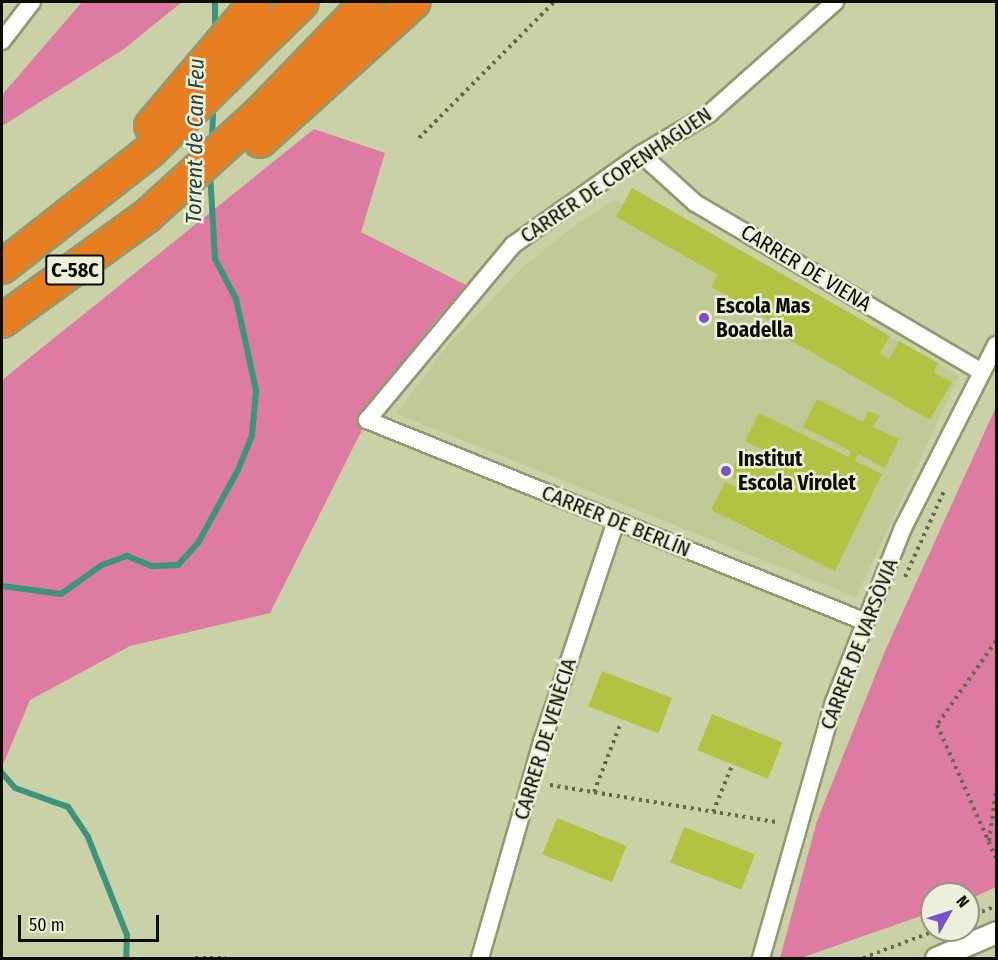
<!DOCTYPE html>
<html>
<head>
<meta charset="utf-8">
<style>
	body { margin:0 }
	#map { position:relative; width:998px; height:960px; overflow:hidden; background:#cad1a7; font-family:"Fira Sans Condensed",sans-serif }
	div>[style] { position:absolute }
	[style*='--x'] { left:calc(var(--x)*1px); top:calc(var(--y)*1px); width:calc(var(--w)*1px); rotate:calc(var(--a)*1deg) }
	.built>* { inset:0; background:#c1c997 }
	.green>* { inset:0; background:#dd7ba2 }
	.stream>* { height:6px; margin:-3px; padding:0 3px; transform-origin:3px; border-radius:3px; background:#3c947f }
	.building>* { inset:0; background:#b4c243; transform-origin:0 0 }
	.path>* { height:4px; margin-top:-2px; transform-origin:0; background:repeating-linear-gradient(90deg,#65694f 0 3px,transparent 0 7.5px) }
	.roads { filter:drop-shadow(2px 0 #929870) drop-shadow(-2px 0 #929870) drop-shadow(0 2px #929870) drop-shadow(0 -2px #929870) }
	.minor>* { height:16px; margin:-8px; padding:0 8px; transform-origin:8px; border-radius:8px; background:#fff }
	.tertiary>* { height:21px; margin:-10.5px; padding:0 10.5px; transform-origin:10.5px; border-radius:10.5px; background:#fff }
	.motorway>* { height:32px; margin:-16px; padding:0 16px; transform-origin:16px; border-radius:16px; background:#e77e21 }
	.dots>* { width:16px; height:16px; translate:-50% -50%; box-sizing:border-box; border:3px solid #ecf0da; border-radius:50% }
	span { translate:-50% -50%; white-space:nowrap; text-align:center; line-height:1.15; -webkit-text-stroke:5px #ecf0da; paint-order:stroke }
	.shield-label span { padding:2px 4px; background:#ecf0da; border:2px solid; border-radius:4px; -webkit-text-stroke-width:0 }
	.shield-label { font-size:20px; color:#0c0e02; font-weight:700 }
	.street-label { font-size:21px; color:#0c0e02 }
	.poi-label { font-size:21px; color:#0c0e02; font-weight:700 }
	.left { translate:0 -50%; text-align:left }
	.water-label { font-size:22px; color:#26413a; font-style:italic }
	.frame { position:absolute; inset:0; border:3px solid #0c0e02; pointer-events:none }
	.north { position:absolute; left:920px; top:882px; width:60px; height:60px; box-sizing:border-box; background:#ecf0da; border:2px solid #929684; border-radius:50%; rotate:51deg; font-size:16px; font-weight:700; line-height:24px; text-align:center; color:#0c0e02 }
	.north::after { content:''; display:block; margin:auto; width:21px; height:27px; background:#7a51ca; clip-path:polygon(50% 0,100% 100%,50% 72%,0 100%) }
	.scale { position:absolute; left:18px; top:915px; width:141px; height:27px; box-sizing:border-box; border:3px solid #0c0e02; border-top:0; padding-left:8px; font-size:18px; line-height:21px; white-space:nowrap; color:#0c0e02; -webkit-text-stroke:4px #ecf0da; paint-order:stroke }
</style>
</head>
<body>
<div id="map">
	<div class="built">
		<i style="clip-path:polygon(632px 188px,959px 376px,856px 597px,396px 414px,446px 347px,524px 266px,579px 222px,615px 200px,623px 204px)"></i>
	</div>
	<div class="green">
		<i style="clip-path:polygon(82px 2px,182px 2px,124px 49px,2px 126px,2px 95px)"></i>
		<i style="clip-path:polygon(314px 129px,385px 153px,361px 232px,466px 285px,426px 332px,367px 420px,270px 613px,130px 646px,30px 700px,2px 767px,2px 380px)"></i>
		<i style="clip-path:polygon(996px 407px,996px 887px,968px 900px,968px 894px,932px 894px,932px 912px,801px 958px,780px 958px,817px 821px,885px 651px)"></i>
	</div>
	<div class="stream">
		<i style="--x:215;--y:2;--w:32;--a:90"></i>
		<i style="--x:212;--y:142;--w:38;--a:-88"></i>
		<i style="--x:2;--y:586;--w:60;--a:7.7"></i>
		<i style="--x:61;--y:594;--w:50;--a:-35.3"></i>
		<i style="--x:102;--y:565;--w:27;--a:-20"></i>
		<i style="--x:127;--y:556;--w:27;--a:22"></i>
		<i style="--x:152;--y:566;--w:26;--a:-2"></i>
		<i style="--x:178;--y:565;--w:30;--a:-48"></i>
		<i style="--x:198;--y:543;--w:83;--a:-61.3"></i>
		<i style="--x:238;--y:470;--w:38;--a:-68"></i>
		<i style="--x:252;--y:435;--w:45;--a:-84.9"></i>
		<i style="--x:256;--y:390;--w:93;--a:-102.4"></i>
		<i style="--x:236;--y:299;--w:45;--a:-117.7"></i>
		<i style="--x:215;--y:259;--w:86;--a:-93.3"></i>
		<i style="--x:2;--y:773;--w:20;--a:49"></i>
		<i style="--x:15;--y:788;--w:56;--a:19.7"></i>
		<i style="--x:68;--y:807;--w:36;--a:56"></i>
		<i style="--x:88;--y:837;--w:105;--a:68.3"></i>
		<i style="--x:127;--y:935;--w:23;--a:92"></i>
	</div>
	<div class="building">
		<i style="clip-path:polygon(632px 188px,890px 336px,880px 354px,889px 359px,899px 341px,938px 363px,934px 372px,952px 382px,930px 420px,781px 335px,785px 329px,711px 287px,718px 275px,616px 217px)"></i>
		<i style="clip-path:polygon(817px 399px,863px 422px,868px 411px,880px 415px,873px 427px,899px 439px,885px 468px,858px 454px,855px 461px,882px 474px,835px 571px,711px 510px,725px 482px,753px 495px,756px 489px,729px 476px,742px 448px,769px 461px,772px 455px,745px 441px,759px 413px,848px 457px,851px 451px,803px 427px)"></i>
		<i style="left:602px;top:671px;width:75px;height:38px;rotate:21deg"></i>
		<i style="left:712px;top:714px;width:76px;height:39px;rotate:22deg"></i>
		<i style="left:557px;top:818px;width:75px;height:39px;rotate:22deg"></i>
		<i style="left:684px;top:827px;width:76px;height:38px;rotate:21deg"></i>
	</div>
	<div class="path">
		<i style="--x:419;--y:138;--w:192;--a:-45.2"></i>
		<i style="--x:905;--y:577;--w:94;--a:-65.6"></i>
		<i style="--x:996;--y:641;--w:103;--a:125.1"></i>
		<i style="--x:937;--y:725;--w:145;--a:66.1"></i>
		<i style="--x:550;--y:785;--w:229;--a:9.3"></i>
		<i style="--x:594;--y:792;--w:72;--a:-68.8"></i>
		<i style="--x:713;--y:812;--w:48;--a:-67.8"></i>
		<i style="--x:989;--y:841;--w:50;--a:-82"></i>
		<i style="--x:968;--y:917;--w:30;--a:-21"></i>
		<i style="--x:195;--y:958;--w:31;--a:0"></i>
		<i style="--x:863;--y:958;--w:79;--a:-20.7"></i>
	</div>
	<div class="roads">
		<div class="minor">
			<i style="--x:835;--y:2;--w:169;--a:138.4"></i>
			<i style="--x:709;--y:114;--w:79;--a:149.5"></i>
			<i style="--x:641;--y:154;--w:157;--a:144.6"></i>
			<i style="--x:513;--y:245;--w:228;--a:129.8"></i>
			<i style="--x:367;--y:420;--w:538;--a:22.04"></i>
			<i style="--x:2;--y:41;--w:49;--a:-52.4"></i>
			<i style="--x:641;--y:154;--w:73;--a:42.2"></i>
			<i style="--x:695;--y:203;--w:331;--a:30.5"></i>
			<i style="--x:480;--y:958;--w:225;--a:-74"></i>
			<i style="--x:542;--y:742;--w:233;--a:-71.5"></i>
			<i style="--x:761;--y:958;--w:266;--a:-74.1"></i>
			<i style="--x:834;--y:702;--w:187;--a:-68.4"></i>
			<i style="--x:903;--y:528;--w:205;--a:-63.1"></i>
		</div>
		<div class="tertiary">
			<i style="--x:936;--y:958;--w:65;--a:-23.4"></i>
		</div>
		<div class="motorway">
			<i style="--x:151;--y:126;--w:162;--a:-49.7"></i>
			<i style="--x:260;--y:141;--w:207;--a:-42.1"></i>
			<i style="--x:2;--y:267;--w:189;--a:-38.1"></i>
			<i style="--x:151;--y:150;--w:211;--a:-44.4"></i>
			<i style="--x:2;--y:321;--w:179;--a:-35.9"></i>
			<i style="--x:147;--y:216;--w:151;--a:-42.3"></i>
			<i style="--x:259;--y:114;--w:156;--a:-46"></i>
		</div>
	</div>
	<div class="dots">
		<i style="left:704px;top:318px;background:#7a51ca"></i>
		<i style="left:726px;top:471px;background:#7a51ca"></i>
	</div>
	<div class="shield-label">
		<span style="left:75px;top:270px">C-58C</span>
	</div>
	<div class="street-label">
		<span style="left:616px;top:175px;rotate:-34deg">CARRER DE COPENHAGUEN</span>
		<span style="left:806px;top:268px;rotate:31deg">CARRER DE VIENA</span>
		<span style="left:616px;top:521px;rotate:22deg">CARRER DE BERLÍN</span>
		<span style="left:859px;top:644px;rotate:-69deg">CARRER DE VARSÒVIA</span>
		<span style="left:545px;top:739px;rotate:-73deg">CARRER DE VENÈCIA</span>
	</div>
	<div class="poi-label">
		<span class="left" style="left:716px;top:318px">Escola Mas<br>Boadella</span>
		<span class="left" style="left:738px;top:471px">Institut<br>Escola Virolet</span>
	</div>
	<div class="water-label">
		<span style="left:195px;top:141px;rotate:-89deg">Torrent de Can Feu</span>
	</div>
	<div class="frame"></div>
	<div class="north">N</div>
	<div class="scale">50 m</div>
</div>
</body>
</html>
